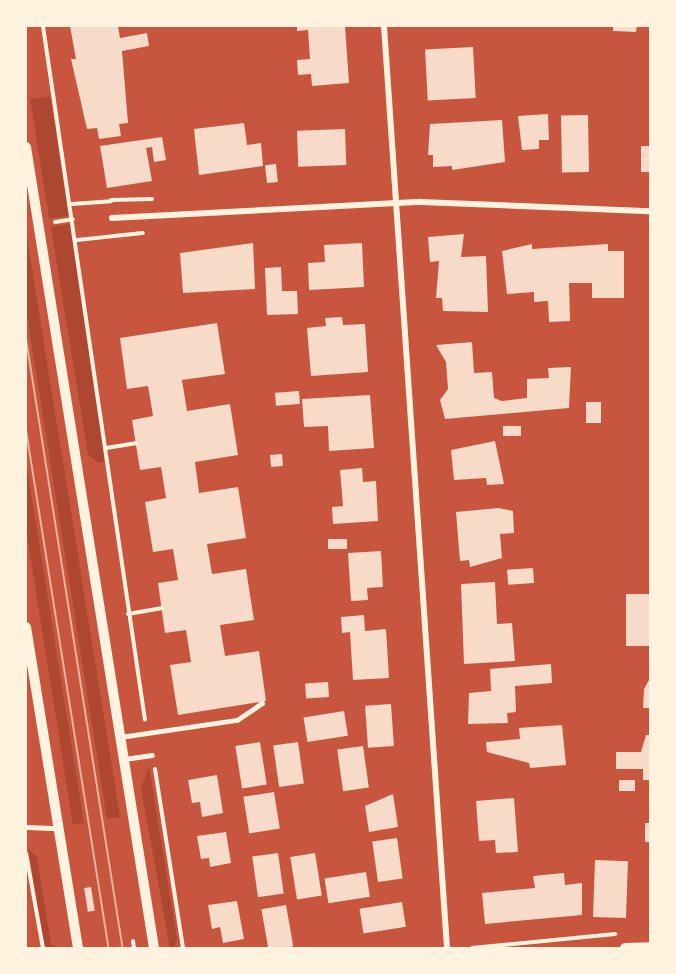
<!DOCTYPE html>
<html>
<head>
<meta charset="utf-8">
<style>
	body { margin:0 }
	#map { position:relative; width:676px; height:974px; overflow:hidden; background:#c8553d; font-family:Jost,sans-serif }
	div>[style] { position:absolute }
	[style*='--x'] { left:calc(var(--x)*1px); top:calc(var(--y)*1px); width:calc(var(--w)*1px); rotate:calc(var(--a)*1deg) }
	.green>* { inset:0; background:#ae4732; transform-origin:0 0 }
	.building>* { inset:0; background:#f7dbc8; transform-origin:0 0 }
	.path>* { height:4px; margin:-2px; padding:0 2px; transform-origin:2px; border-radius:2px; background:#fff3e0 }
	.service>* { height:4.5px; margin:-2.25px; padding:0 2.25px; transform-origin:2.25px; border-radius:2.25px; background:#fff3e0 }
	.minor>* { height:6px; margin:-3px; padding:0 3px; transform-origin:3px; border-radius:3px; background:#fff3e0 }
	.tertiary>* { height:10px; margin:-5px; padding:0 5px; transform-origin:5px; border-radius:5px; background:#fff3e0 }
	.tram>* { height:1.5px; margin:-0.75px; padding:0 0.75px; transform-origin:0.75px; border-radius:0.75px; background:#e9b49f }
	span { translate:-50% -50%; white-space:nowrap; text-align:center; line-height:1.15; -webkit-text-stroke:4.5px #fff3e0; paint-order:stroke }
	.frame { position:absolute; inset:0; border:27px solid #fff3e0; pointer-events:none }
</style>
</head>
<body>
<div id="map">
	<div class="green">
		<i style="left:50px;top:96px;width:121px;height:20px;rotate:81deg"></i>
		<i style="clip-path:polygon(70px 224px,105px 461px,99px 463px,88px 455px,51px 227px)"></i>
		<i style="clip-path:polygon(26px 232px,120px 817px,107px 819px,26px 309px)"></i>
		<i style="clip-path:polygon(26px 462px,84px 823px,73px 825px,26px 529px)"></i>
		<i style="clip-path:polygon(149px 766px,177px 939px,174px 948px,170px 948px,141px 788px)"></i>
		<i style="clip-path:polygon(28px 849px,37px 857px,51px 944px,58px 948px,48px 948px,44px 942px)"></i>
	</div>
	<div class="building">
		<i style="clip-path:polygon(70px 26px,118px 26px,120px 38px,147px 33px,149px 46px,122px 51px,128px 123px,119px 124px,121px 136px,99px 139px,97px 128px,87px 129px,71px 59px,76px 59px)"></i>
		<i style="clip-path:polygon(297px 26px,345px 26px,349px 83px,312px 86px,311px 74px,298px 75px,297px 60px,310px 59px,308px 30px,297px 31px)"></i>
		<i style="clip-path:polygon(613px 26px,637px 26px,636px 32px,613px 31px)"></i>
		<i style="left:473px;top:47px;width:51px;height:48px;rotate:87deg"></i>
		<i style="clip-path:polygon(548px 114px,549px 140px,539px 140px,539px 149px,522px 150px,518px 116px)"></i>
		<i style="left:588px;top:115px;width:57px;height:27px;rotate:89deg"></i>
		<i style="clip-path:polygon(502px 120px,505px 162px,452px 170px,452px 166px,433px 167px,433px 155px,428px 155px,430px 124px)"></i>
		<i style="clip-path:polygon(244px 123px,247px 145px,261px 143px,263px 166px,199px 175px,194px 129px)"></i>
		<i style="left:345px;top:129px;width:36px;height:48px;rotate:88deg"></i>
		<i style="clip-path:polygon(162px 137px,166px 160px,154px 162px,152px 147px,146px 148px,152px 181px,107px 188px,100px 146px)"></i>
		<i style="left:641px;top:146px;width:9px;height:26px"></i>
		<i style="left:276px;top:164px;width:18px;height:11px;rotate:84deg"></i>
		<i style="clip-path:polygon(464px 234px,461px 257px,486px 256px,488px 312px,443px 311px,442px 298px,436px 298px,439px 261px,430px 262px,428px 237px)"></i>
		<i style="clip-path:polygon(253px 243px,255px 289px,183px 293px,180px 253px)"></i>
		<i style="clip-path:polygon(362px 243px,364px 287px,309px 290px,308px 263px,325px 262px,324px 245px)"></i>
		<i style="clip-path:polygon(532px 244px,532px 249px,608px 244px,608px 251px,624px 251px,624px 298px,592px 298px,592px 283px,569px 283px,570px 321px,549px 322px,548px 301px,534px 302px,534px 292px,507px 294px,502px 251px)"></i>
		<i style="clip-path:polygon(281px 267px,282px 291px,297px 291px,298px 314px,267px 315px,265px 268px)"></i>
		<i style="clip-path:polygon(342px 317px,343px 325px,365px 324px,368px 372px,311px 376px,307px 328px,326px 326px,325px 318px)"></i>
		<i style="clip-path:polygon(217px 323px,225px 374px,182px 380px,187px 411px,230px 404px,238px 455px,195px 462px,199px 493px,238px 487px,246px 538px,207px 544px,212px 574px,246px 569px,254px 620px,220px 625px,225px 656px,259px 651px,266px 701px,178px 715px,170px 665px,191px 662px,186px 630px,165px 633px,158px 583px,178px 580px,173px 549px,153px 552px,145px 502px,166px 498px,161px 467px,140px 470px,132px 420px,153px 416px,148px 386px,127px 389px,120px 338px)"></i>
		<i style="clip-path:polygon(472px 342px,474px 373px,492px 372px,494px 398px,502px 401px,527px 398px,527px 379px,549px 378px,548px 368px,571px 367px,569px 408px,445px 419px,440px 400px,448px 389px,446px 362px,436px 345px)"></i>
		<i style="left:299px;top:391px;width:13px;height:24px;rotate:86deg"></i>
		<i style="clip-path:polygon(370px 395px,374px 448px,329px 451px,328px 426px,304px 427px,302px 399px)"></i>
		<i style="left:586px;top:402px;width:15px;height:21px"></i>
		<i style="left:503px;top:426px;width:18px;height:10px"></i>
		<i style="clip-path:polygon(495px 441px,504px 484px,487px 485px,486px 478px,454px 480px,451px 450px)"></i>
		<i style="left:282px;top:454px;width:12px;height:12px;rotate:85deg"></i>
		<i style="clip-path:polygon(362px 468px,363px 482px,376px 481px,378px 521px,333px 524px,332px 507px,343px 506px,340px 470px)"></i>
		<i style="clip-path:polygon(499px 508px,513px 511px,514px 533px,500px 534px,502px 558px,470px 567px,469px 560px,460px 561px,456px 512px)"></i>
		<i style="left:347px;top:539px;width:10px;height:19px;rotate:90deg"></i>
		<i style="clip-path:polygon(381px 551px,383px 587px,367px 588px,368px 600px,351px 601px,348px 553px)"></i>
		<i style="left:533px;top:568px;width:15px;height:26px;rotate:86deg"></i>
		<i style="clip-path:polygon(495px 582px,497px 624px,512px 623px,515px 661px,464px 664px,461px 584px)"></i>
		<i style="left:626px;top:594px;width:24px;height:52px"></i>
		<i style="clip-path:polygon(364px 615px,365px 631px,386px 629px,389px 678px,353px 680px,350px 632px,342px 633px,341px 617px)"></i>
		<i style="clip-path:polygon(551px 664px,552px 683px,515px 686px,516px 712px,507px 713px,508px 723px,468px 724px,469px 693px,491px 691px,490px 669px)"></i>
		<i style="clip-path:polygon(649px 680px,650px 708px,643px 708px,644px 689px)"></i>
		<i style="left:328px;top:682px;width:15px;height:23px;rotate:86deg"></i>
		<i style="left:391px;top:704px;width:42px;height:26px;rotate:86deg"></i>
		<i style="left:344px;top:711px;width:25px;height:41px;rotate:81deg"></i>
		<i style="clip-path:polygon(562px 725px,566px 765px,530px 768px,529px 763px,487px 752px,486px 742px,520px 739px,519px 728px)"></i>
		<i style="clip-path:polygon(646px 735px,650px 735px,650px 780px,643px 780px,643px 769px,616px 769px,616px 752px,641px 752px)"></i>
		<i style="left:260px;top:742px;width:43px;height:25px;rotate:81deg"></i>
		<i style="left:298px;top:742px;width:42px;height:25px;rotate:82deg"></i>
		<i style="left:363px;top:746px;width:42px;height:26px;rotate:82deg"></i>
		<i style="clip-path:polygon(217px 775px,223px 813px,202px 817px,200px 802px,192px 803px,188px 780px)"></i>
		<i style="left:619px;top:780px;width:16px;height:11px"></i>
		<i style="left:274px;top:792px;width:37px;height:31px;rotate:81deg"></i>
		<i style="clip-path:polygon(393px 794px,398px 827px,369px 832px,365px 806px)"></i>
		<i style="clip-path:polygon(514px 798px,518px 852px,496px 853px,495px 840px,479px 841px,476px 801px)"></i>
		<i style="left:645px;top:823px;width:5px;height:19px"></i>
		<i style="clip-path:polygon(226px 832px,231px 863px,210px 867px,209px 858px,201px 859px,197px 836px)"></i>
		<i style="left:397px;top:838px;width:41px;height:25px;rotate:82deg"></i>
		<i style="left:278px;top:853px;width:41px;height:26px;rotate:82deg"></i>
		<i style="left:315px;top:853px;width:43px;height:25px;rotate:81deg"></i>
		<i style="left:595px;top:860px;width:33px;height:57px;rotate:2deg"></i>
		<i style="left:366px;top:872px;width:25px;height:42px;rotate:81deg"></i>
		<i style="clip-path:polygon(564px 873px,565px 885px,582px 883px,582px 915px,485px 924px,482px 893px,535px 888px,533px 876px)"></i>
		<i style="left:91px;top:887px;width:24px;height:7px;rotate:81deg"></i>
		<i style="clip-path:polygon(237px 901px,244px 939px,223px 943px,220px 927px,212px 929px,208px 905px)"></i>
		<i style="left:402px;top:902px;width:25px;height:43px;rotate:81deg"></i>
		<i style="left:286px;top:905px;width:42px;height:25px;rotate:80deg"></i>
	</div>
	<div class="path">
		<i style="--x:43;--y:26;--w:701;--a:81.64"></i>
		<i style="--x:111;--y:200;--w:41;--a:-1.4"></i>
		<i style="--x:72;--y:204;--w:39;--a:-4"></i>
		<i style="--x:55;--y:222;--w:18;--a:-9"></i>
		<i style="--x:114;--y:236;--w:29;--a:-6"></i>
		<i style="--x:77;--y:240;--w:37;--a:-6"></i>
		<i style="--x:106;--y:448;--w:30;--a:-9"></i>
		<i style="--x:128;--y:614;--w:35;--a:-10"></i>
		<i style="--x:155;--y:769;--w:181;--a:81.1"></i>
		<i style="--x:26;--y:853;--w:97;--a:79.9"></i>
		<i style="--x:133;--y:941;--w:7;--a:82"></i>
		<i style="--x:472;--y:948;--w:144;--a:-5.6"></i>
	</div>
	<div class="service">
		<i style="--x:120;--y:737;--w:118;--a:-8.3"></i>
		<i style="--x:237;--y:720;--w:30;--a:-34"></i>
		<i style="--x:124;--y:759;--w:28;--a:-8"></i>
		<i style="--x:26;--y:827;--w:32;--a:2"></i>
	</div>
	<div class="minor">
		<i style="--x:384;--y:26;--w:924;--a:86.09"></i>
		<i style="--x:112;--y:218;--w:309;--a:-3"></i>
		<i style="--x:421;--y:202;--w:229;--a:2.3"></i>
	</div>
	<div class="tertiary">
		<i style="--x:26;--y:147;--w:811;--a:80.92"></i>
		<i style="--x:26;--y:627;--w:325;--a:80.8"></i>
		<i style="--x:625;--y:948;--w:25;--a:-2"></i>
	</div>
	<div class="tram">
		<i style="--x:26;--y:336;--w:620;--a:80.99"></i>
		<i style="--x:26;--y:427;--w:528;--a:80.95"></i>
	</div>
	<div class="frame"></div>
</div>
</body>
</html>
